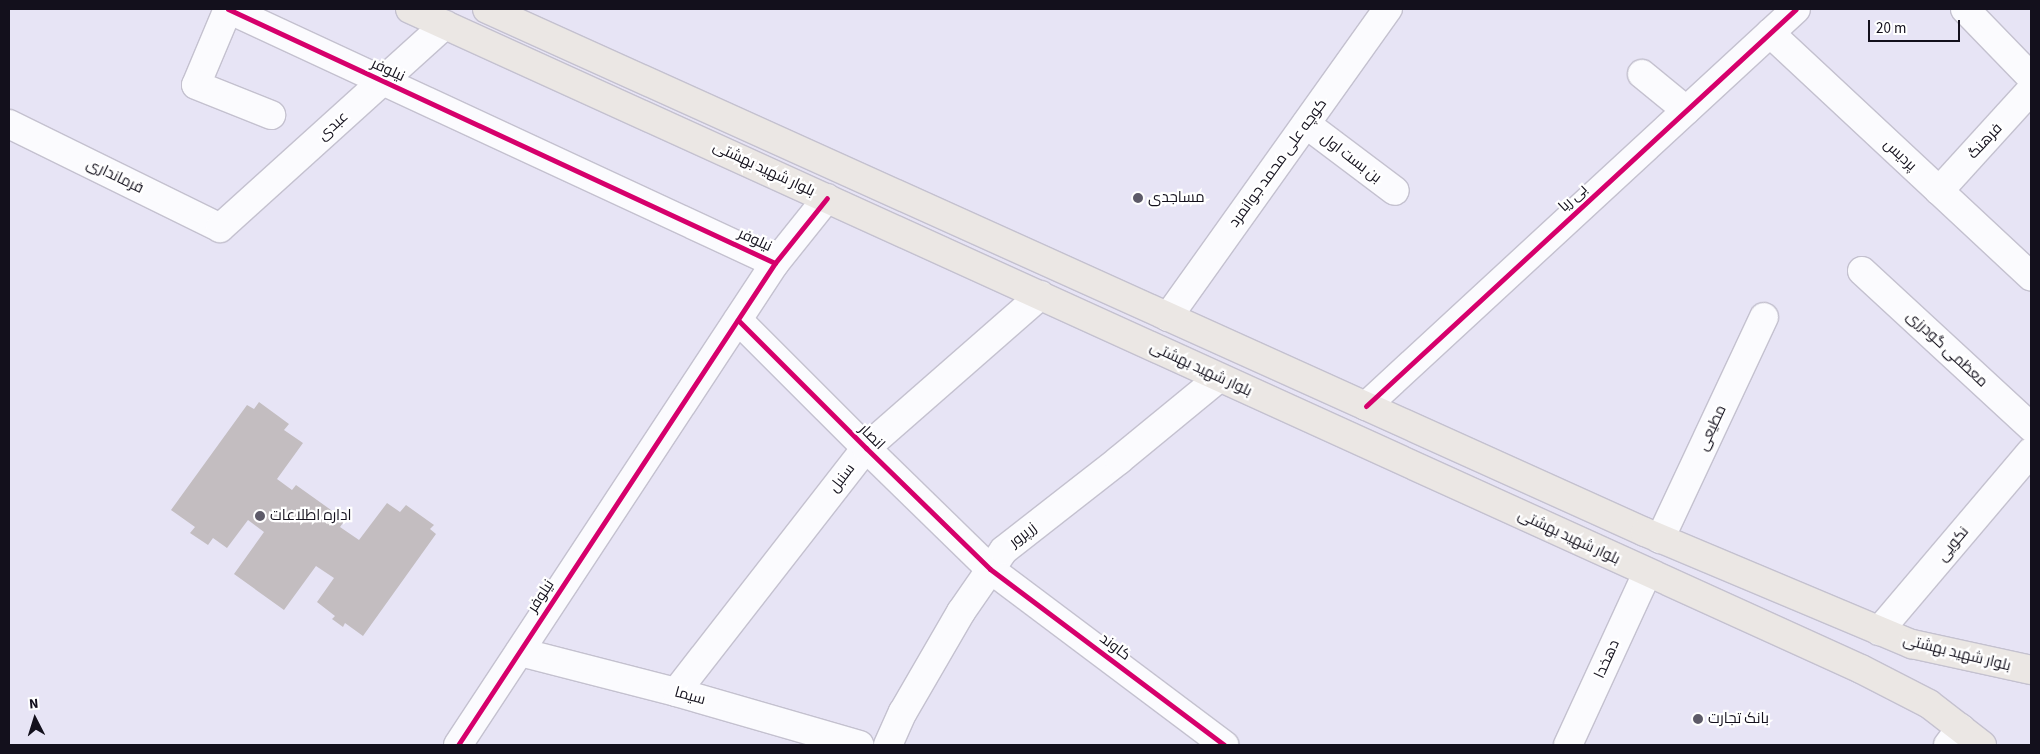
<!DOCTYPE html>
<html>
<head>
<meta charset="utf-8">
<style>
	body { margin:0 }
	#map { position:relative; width:2040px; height:754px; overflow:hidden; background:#e7e4f5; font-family:"Source Sans 3",Cairo,sans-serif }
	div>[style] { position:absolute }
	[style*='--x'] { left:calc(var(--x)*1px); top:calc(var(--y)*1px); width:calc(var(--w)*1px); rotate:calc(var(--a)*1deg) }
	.building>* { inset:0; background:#c3bdc0 }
	.roads { filter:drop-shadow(1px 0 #c4c1cf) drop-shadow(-1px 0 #c4c1cf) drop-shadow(0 1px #c4c1cf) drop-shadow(0 -1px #c4c1cf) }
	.minor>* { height:28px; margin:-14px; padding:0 14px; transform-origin:14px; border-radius:14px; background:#fbfbfe }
	.major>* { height:28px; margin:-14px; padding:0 14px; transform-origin:14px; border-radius:14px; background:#ebe7e4 }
	.cycleway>* { height:5px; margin:-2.5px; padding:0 2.5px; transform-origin:2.5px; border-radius:2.5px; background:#d6006c }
	.dots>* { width:14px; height:14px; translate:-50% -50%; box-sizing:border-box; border:2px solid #fff; border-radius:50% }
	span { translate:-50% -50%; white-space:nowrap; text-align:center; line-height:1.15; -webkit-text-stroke:4.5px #fff; paint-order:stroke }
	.street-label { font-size:15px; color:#13101c }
	.poi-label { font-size:15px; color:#13101c }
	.left { translate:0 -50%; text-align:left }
	.frame { position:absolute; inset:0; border:10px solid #13101c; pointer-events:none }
	.north { position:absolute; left:10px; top:694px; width:50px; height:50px; -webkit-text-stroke:4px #fff; paint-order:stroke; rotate:355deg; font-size:14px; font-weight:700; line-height:20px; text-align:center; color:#13101c }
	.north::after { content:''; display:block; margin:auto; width:18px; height:22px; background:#13101c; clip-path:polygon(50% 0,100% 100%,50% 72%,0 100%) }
	.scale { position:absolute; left:1868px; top:20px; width:92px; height:22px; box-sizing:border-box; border:2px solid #13101c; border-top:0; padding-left:6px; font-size:15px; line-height:18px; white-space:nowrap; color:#13101c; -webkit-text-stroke:4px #fff; paint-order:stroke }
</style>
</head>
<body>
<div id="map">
	<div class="building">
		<i style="clip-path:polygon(259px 402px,289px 424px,284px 430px,303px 443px,277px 479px,292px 490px,296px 485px,345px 520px,340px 527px,359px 540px,387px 503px,400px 512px,406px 505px,434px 525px,430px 529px,436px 534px,363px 636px,345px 623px,343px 627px,332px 619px,335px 616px,317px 602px,334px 578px,316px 566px,284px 610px,234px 574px,264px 532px,248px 520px,227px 548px,213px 538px,208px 545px,190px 533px,195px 527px,171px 510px,247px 405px,254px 409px)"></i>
	</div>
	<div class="roads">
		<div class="minor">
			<i style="--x:228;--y:9;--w:603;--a:24.91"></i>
			<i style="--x:228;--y:9;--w:82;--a:112.8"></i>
			<i style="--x:196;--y:85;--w:81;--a:21.8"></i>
			<i style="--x:1965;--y:9;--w:95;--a:45.9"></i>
			<i style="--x:1770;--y:33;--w:357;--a:43"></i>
			<i style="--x:1642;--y:74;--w:57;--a:39.3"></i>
			<i style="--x:9;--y:124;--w:235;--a:26.2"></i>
			<i style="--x:220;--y:228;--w:303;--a:-42.1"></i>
			<i style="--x:1306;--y:124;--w:111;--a:37"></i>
			<i style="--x:1939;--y:191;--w:137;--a:-47.7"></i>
			<i style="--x:1862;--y:271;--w:230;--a:42.7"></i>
			<i style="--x:1168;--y:317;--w:379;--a:-54.5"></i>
			<i style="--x:738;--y:320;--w:181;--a:45"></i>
			<i style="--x:866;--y:448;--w:173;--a:44.3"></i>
			<i style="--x:990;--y:569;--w:293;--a:36.9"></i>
			<i style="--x:1366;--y:406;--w:585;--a:-42.71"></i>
			<i style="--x:1660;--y:539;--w:245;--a:-64.9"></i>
			<i style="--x:1879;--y:631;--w:235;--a:-49.7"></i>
			<i style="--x:520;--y:652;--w:161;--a:14.4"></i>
			<i style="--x:676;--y:692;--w:191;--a:16.1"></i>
			<i style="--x:676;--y:692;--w:309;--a:-52.1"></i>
			<i style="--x:866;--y:448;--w:232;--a:-41.2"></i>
			<i style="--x:458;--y:745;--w:577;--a:-56.67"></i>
			<i style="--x:775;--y:263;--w:83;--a:-51.3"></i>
			<i style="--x:888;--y:745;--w:36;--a:-66"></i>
			<i style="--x:903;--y:712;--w:116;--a:-59.9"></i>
			<i style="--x:961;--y:612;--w:75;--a:-55.3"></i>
			<i style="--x:1004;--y:550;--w:146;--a:-38"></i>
			<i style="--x:1119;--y:460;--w:129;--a:-39.4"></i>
			<i style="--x:1568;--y:745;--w:189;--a:-65.3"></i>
			<i style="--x:1948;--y:745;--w:21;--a:-53"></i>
		</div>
		<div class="major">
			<i style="--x:410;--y:9;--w:1594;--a:24.46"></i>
			<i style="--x:1861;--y:669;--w:76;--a:27.2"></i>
			<i style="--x:1929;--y:704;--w:67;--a:37.7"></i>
			<i style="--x:487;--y:9;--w:1271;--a:24.31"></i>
			<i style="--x:1645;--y:532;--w:290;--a:22.8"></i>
			<i style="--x:1912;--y:644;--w:122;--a:12.3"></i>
		</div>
	</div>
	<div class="cycleway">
		<i style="--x:228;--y:9;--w:603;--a:24.91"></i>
		<i style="--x:738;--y:320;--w:181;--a:45"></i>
		<i style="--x:866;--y:448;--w:173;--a:44.3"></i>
		<i style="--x:990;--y:569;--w:293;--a:36.9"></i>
		<i style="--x:1366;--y:406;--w:585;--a:-42.71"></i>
		<i style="--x:458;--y:745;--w:577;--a:-56.67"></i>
		<i style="--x:775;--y:263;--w:83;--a:-51.3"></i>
	</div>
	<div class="dots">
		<i style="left:1138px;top:198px;background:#5d5a68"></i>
		<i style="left:260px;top:516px;background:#5d5a68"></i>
		<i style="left:1698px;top:719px;background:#5d5a68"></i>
	</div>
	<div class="street-label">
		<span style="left:388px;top:70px;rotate:25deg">نیلوفر</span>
		<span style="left:333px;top:126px;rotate:-42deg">عبدی</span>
		<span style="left:1985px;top:141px;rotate:-47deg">فرهنگ</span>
		<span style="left:1900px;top:155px;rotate:43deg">پردیس</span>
		<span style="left:1351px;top:158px;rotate:37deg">بن بست اول</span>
		<span style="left:1278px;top:163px;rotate:-54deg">کوچه علی محمد جوانمرد</span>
		<span style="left:764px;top:169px;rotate:25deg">بلوار شهید بهشتی</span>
		<span style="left:115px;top:176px;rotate:26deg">فرمانداری</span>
		<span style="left:1573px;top:198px;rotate:-43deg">بی ریا</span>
		<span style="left:755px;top:240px;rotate:25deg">نیلوفر</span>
		<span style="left:1947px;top:349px;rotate:43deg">معظمی گودرزی</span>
		<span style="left:1201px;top:369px;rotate:25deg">بلوار شهید بهشتی</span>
		<span style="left:1712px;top:428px;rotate:-65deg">مطیعی</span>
		<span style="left:872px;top:437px;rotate:45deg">انصار</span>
		<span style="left:842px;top:478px;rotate:-52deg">سنبل</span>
		<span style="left:1023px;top:535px;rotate:-38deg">زرپرور</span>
		<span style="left:1569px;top:537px;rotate:25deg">بلوار شهید بهشتی</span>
		<span style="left:1953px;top:544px;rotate:-50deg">نکویی</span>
		<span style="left:541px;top:596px;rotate:-57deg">نیلوفر</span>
		<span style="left:1115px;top:647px;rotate:37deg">کاوند</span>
		<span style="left:1957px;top:653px;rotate:14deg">بلوار شهید بهشتی</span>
		<span style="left:1607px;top:659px;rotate:-66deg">دهخدا</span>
		<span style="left:690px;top:696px;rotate:16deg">سیما</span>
	</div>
	<div class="poi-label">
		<span class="left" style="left:1148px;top:198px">مساجدی</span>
		<span class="left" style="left:270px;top:516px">اداره اطلاعات</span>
		<span class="left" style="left:1708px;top:719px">بانک تجارت</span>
	</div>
	<div class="frame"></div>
	<div class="north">N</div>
	<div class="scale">20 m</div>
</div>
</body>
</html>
